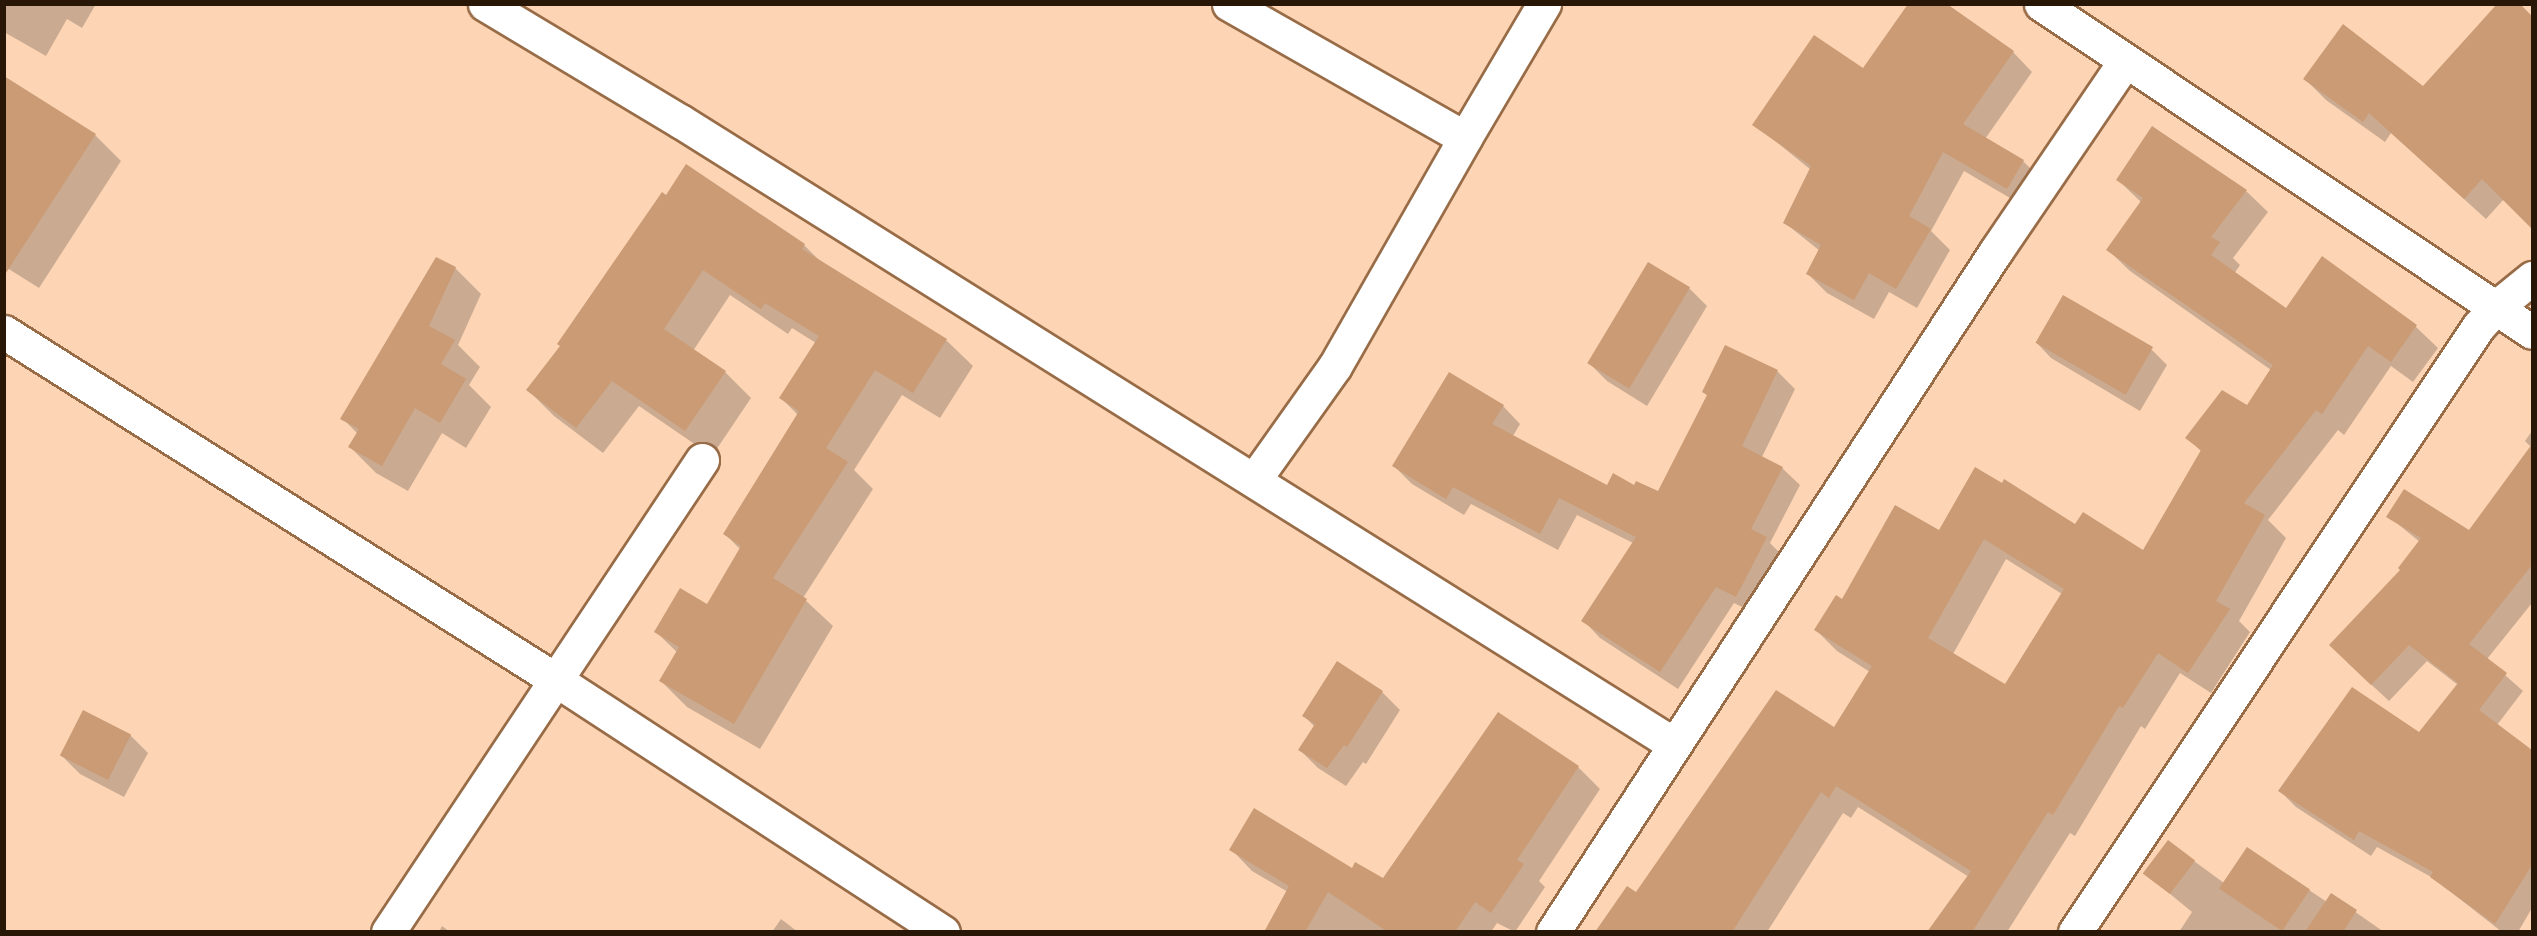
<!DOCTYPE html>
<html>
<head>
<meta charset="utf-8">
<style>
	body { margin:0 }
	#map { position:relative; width:2537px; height:936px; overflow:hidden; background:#fdd5b5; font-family:Raleway,sans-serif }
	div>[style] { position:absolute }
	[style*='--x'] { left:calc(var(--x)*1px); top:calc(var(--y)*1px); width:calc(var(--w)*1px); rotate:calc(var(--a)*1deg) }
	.shadow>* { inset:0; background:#0003 }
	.building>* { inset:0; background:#ca9b74; transform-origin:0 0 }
	.roads { filter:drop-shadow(2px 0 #986c47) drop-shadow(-2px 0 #986c47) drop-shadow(0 2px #986c47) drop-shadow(0 -2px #986c47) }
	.minor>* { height:33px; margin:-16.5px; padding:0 16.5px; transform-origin:16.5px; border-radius:16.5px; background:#fff }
	.tertiary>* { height:33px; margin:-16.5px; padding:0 16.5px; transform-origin:16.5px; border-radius:16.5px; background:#fff }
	span { translate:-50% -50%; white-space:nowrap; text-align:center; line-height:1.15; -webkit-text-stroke:4.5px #fefefe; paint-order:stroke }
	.frame { position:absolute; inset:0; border:6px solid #281707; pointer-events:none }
</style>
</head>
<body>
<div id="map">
	<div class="shadow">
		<i style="clip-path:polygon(4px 4px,96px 4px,82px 28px,67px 19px,46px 56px,4px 32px)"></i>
		<i style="clip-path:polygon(2517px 4px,2532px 18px,2532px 177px,2509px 204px,2504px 199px,2486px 219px,2391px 133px,2385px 142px,2326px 100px,2305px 79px,2423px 88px)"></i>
		<i style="clip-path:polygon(2013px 52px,2032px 72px,1985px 139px,2023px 161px,2043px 181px,2027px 208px,1964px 171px,1931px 231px,1950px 250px,1917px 308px,1889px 292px,1874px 319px,1827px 293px,1808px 274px,1820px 251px,1785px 223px,1811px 170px,1754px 124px,1864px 70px)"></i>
		<i style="clip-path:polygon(95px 135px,121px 161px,39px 288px,4px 266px)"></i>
		<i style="clip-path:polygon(evenodd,2118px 180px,2246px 191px,2268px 212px,2233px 258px,2240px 265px,2234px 274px,2286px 310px,2323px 258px,2416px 327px,2438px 348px,2413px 382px,2391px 366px,2344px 435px,2338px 430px,2268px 520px,2286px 538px,2239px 621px,2250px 632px,2211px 693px,2180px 673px,2145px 729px,2141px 726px,2075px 836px,2070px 833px,2007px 932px,1929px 932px,1969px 877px,1858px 807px,1851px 818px,1843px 813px,1767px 932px,1596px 932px,1834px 729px,1870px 672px,1837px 651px,1815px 629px,1842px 601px,1939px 532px,2076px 526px,2143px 552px,2202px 452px,2187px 438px,2248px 407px,2271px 370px,2130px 271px,2108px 250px,2142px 203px,2118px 180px,2006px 559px,2062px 594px,2006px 686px,1953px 654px,2006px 559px)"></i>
		<i style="clip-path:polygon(662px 194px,804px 245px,822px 263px,946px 340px,973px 366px,940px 418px,902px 395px,854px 470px,873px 489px,803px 598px,833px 626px,760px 749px,687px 707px,661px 681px,678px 653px,656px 632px,708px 606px,740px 549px,725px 534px,798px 415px,781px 398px,816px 343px,792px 328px,788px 334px,730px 295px,693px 351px,725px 372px,751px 398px,712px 456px,639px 406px,603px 453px,554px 416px,528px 390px,562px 346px)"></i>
		<i style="clip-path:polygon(455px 268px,481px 294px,458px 345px,480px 367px,469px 385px,491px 407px,466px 448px,442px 433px,408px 491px,376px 473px,350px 447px,358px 434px,342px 418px)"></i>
		<i style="clip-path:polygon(1689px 288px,1707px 306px,1647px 406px,1607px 381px,1589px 363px)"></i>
		<i style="clip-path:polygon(2036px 342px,2152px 350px,2167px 365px,2140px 411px,2051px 358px)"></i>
		<i style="clip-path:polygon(1726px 347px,1777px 371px,1795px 389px,1762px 457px,1782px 468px,1800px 485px,1770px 543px,1783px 556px,1754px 613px,1734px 603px,1678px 689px,1600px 638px,1583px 620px,1633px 543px,1577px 515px,1558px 550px,1471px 504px,1464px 515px,1412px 484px,1394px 466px,1503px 406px,1520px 424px,1513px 436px,1607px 487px,1635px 487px,1659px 493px,1708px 396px,1704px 392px)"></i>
		<i style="clip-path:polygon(2532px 431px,2532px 603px,2487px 659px,2523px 691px,2497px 725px,2532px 751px,2532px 908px,2518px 932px,2502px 932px,2433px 878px,2377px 847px,2371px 856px,2296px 807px,2280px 791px,2420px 734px,2458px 685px,2427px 661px,2389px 701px,2347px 662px,2420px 542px,2388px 516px,2469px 532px,2532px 448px,2525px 441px)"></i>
		<i style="clip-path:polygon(1382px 692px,1400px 710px,1366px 764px,1363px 762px,1346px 786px,1318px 768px,1300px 750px,1315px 727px,1304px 716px)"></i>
		<i style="clip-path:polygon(1498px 714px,1578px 767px,1600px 789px,1539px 881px,1545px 887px,1515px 932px,1497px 923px,1491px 932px,1266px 932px,1288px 892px,1252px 871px,1231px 849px,1352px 870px,1383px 880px)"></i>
		<i style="clip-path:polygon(130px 735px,148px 753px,124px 797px,80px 774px,62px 756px)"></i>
		<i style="clip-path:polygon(2168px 842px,2224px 883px,2247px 849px,2327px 902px,2331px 895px,2384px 932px,2179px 932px,2192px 912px,2146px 874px)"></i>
		<i style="clip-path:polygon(781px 919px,798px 932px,772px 932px)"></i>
		<i style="clip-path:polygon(442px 926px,450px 932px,439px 932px)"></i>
	</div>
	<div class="building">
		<i style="clip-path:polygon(1908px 4px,1947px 4px,2014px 51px,1963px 124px,2024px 160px,2007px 189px,1943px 152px,1909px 216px,1931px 229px,1896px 289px,1869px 273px,1854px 300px,1806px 274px,1821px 245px,1783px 223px,1811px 166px,1752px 125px,1814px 35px,1863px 68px)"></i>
		<i style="clip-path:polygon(2497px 4px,2520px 4px,2532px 16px,2532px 229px,2482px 179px,2464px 199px,2369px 113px,2363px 122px,2303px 79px,2343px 24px,2423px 86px)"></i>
		<i style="clip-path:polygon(4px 76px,96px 134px,4px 276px)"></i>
		<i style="clip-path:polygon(evenodd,2152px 126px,2247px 190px,2211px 237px,2220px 242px,2211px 255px,2286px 308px,2322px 256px,2417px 325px,2391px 362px,2368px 346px,2322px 414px,2316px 410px,2244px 503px,2265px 515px,2216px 601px,2230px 609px,2188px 673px,2158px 653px,2123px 708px,2119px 706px,2053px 815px,2048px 812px,1972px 932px,1927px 932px,1971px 871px,1836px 786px,1829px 798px,1821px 792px,1732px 932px,1595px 932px,1627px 886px,1636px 892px,1776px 690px,1834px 727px,1872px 666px,1814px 630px,1836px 595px,1842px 599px,1895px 505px,1939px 530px,1975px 467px,2002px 483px,2004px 479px,2075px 524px,2083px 512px,2143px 550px,2201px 450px,2185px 438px,2222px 390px,2247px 405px,2273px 365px,2106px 250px,2143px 198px,2116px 180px,2152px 126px,1984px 539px,2064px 589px,2005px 684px,1928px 638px,1984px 539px)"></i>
		<i style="clip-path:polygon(686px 164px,805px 244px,802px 249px,947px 339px,913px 393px,875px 370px,826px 448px,848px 462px,773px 578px,807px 599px,734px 724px,659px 681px,679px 647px,654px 632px,680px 588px,707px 604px,741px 546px,723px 534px,799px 411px,779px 398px,819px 336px,765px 303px,761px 309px,703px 270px,664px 329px,726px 371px,685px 431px,612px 381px,576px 428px,526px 390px,560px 346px,557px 344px,662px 192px,666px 195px)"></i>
		<i style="clip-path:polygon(436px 257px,456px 267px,429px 326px,455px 340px,441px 364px,466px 379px,440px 423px,415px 408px,382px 466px,348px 447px,359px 429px,340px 419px)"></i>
		<i style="left:1648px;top:262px;width:49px;height:118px;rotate:31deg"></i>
		<i style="left:2063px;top:295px;width:104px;height:55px;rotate:30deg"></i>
		<i style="clip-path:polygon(1725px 345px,1778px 370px,1742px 446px,1783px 467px,1751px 529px,1767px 537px,1736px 597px,1716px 587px,1660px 672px,1581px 621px,1636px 537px,1559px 498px,1540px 534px,1453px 487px,1446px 499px,1392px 466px,1449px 372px,1504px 405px,1492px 424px,1607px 485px,1613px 473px,1634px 485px,1636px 481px,1658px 491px,1707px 395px,1702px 392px)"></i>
		<i style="clip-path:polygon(2532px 444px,2532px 565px,2469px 644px,2507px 673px,2479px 710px,2532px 750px,2532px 865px,2495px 924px,2430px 877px,2433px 872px,2359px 831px,2354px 840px,2278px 791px,2352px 687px,2419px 732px,2458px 683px,2409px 645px,2371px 685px,2329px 645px,2400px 570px,2398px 568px,2421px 538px,2386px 517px,2404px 489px,2469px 530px)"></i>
		<i style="clip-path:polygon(1337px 661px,1383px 691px,1347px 747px,1344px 745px,1327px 768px,1298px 750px,1315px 724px,1302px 716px)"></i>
		<i style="left:83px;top:710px;width:54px;height:51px;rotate:27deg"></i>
		<i style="clip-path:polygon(1498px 712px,1579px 766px,1517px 860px,1524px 864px,1491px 913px,1475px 902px,1455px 932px,1388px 932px,1328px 892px,1305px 932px,1264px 932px,1289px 886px,1229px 850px,1254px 808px,1352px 868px,1355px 862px,1383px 878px)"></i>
		<i style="left:2168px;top:840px;width:34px;height:42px;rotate:37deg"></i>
		<i style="left:2247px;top:847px;width:76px;height:50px;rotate:34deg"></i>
		<i style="clip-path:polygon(2331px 893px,2357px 910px,2343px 932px,2305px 932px)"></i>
	</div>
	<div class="roads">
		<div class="minor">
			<i style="--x:485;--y:4;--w:227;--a:31"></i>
			<i style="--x:680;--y:121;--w:1174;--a:32.09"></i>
			<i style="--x:1229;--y:4;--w:271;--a:29.6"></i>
			<i style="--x:1465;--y:138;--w:156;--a:-59.5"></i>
			<i style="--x:2041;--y:4;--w:590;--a:33.74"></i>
			<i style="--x:4;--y:332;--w:653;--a:32.23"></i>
			<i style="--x:556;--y:680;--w:462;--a:33.1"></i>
			<i style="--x:1254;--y:480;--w:140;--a:-54.6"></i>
			<i style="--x:1335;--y:366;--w:262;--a:-60.3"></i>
			<i style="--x:388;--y:932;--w:567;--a:-56.37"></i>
			<i style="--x:1553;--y:932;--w:812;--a:-56.96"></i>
			<i style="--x:1996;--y:251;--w:230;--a:-55.8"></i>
		</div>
		<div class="tertiary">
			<i style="--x:2075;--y:932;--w:727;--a:-56.33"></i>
			<i style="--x:2478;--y:327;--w:25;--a:-48"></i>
			<i style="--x:2495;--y:308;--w:48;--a:-39"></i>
		</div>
	</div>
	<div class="frame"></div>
</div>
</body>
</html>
